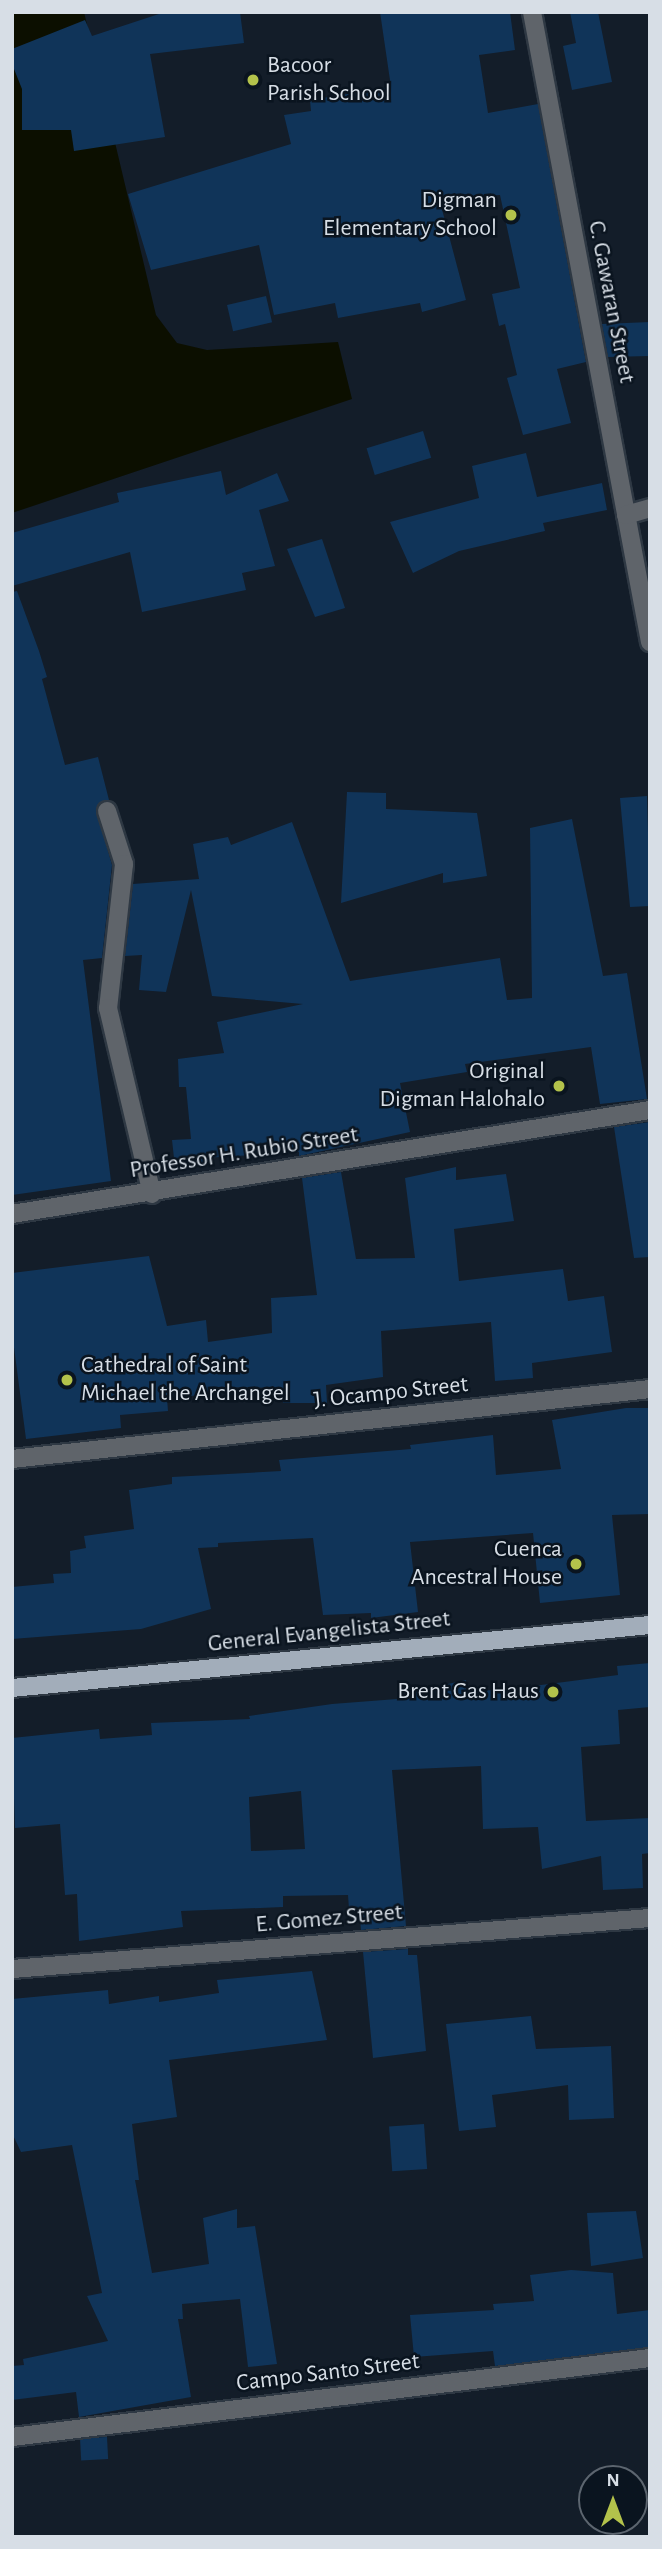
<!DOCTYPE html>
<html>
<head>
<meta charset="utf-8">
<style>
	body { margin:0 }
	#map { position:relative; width:662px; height:2549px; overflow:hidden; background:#131d29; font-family:"Alegreya Sans",sans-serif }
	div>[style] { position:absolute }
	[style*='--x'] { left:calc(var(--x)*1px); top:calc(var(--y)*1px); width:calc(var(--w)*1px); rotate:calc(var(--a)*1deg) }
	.water>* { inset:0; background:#0c0f00 }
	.building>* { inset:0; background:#103459; transform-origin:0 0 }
	.roads { filter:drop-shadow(2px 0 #2e3843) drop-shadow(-2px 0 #2e3843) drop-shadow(0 2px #2e3843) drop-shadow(0 -2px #2e3843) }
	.minor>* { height:18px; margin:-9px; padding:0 9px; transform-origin:9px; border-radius:9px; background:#5f646a }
	.major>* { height:18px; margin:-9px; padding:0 9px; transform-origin:9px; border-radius:9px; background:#a2adba }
	.dots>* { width:19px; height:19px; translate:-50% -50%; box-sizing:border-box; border:4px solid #0a141f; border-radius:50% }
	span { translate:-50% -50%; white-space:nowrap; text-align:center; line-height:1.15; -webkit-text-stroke:5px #0a141f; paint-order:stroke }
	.poi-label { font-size:24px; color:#d7dee6 }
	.left { translate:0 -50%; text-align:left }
	.right { translate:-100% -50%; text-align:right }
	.street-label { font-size:24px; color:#d7dee6 }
	.frame { position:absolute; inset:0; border:14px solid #d7dee6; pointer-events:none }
	.north { position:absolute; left:578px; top:2465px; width:70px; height:70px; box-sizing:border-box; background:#0a141f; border:2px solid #5c656f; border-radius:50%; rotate:0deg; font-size:19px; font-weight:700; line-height:28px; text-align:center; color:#d7dee6 }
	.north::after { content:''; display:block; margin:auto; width:24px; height:32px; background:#b3c24b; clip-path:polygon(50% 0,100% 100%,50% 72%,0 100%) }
</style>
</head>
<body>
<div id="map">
	<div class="water">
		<i style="clip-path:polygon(12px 12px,84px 12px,156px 315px,177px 343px,207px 350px,338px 342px,352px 399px,12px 513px)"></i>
	</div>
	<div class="building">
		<i style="clip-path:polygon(165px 12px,240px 12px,244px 43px,150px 54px,165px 137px,74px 151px,71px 130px,22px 130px,22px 89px,12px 64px,12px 49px,85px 20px,92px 36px)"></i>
		<i style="clip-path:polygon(380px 12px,510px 12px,515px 50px,479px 55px,488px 113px,538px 104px,586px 362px,557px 369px,571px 423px,523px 435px,507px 378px,517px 375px,505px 324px,499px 326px,492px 294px,520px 288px,500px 195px,439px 198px,466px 300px,422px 312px,420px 303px,338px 318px,335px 303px,274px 315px,259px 245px,151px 270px,128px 194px,291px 144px,284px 115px,311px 111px,310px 100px,391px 87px)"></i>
		<i style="clip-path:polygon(570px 12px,598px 12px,612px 82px,572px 90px,563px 46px,576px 43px)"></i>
		<i style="left:266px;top:296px;width:27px;height:40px;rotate:77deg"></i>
		<i style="clip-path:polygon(650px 322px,650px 356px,608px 357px,602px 324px)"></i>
		<i style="left:423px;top:431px;width:28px;height:59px;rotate:73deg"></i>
		<i style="clip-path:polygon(526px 453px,537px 497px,602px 483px,607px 510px,543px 523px,545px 531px,459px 551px,413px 573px,390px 522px,479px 498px,472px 466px)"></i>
		<i style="clip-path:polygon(221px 471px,226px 495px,277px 473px,289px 501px,259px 510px,275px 566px,242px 573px,246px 590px,142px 612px,130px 552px,12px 586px,12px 533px,119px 502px,117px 493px)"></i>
		<i style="clip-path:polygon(322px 539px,345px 608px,315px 617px,287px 549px)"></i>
		<i style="clip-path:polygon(17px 591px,39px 651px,47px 677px,42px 679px,65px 765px,98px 757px,109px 800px,96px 809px,112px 865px,102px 958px,83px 960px,111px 1181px,12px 1195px,12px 592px)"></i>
		<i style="clip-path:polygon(347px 792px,386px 793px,386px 809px,477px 813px,487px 876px,443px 883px,443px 873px,341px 903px)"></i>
		<i style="clip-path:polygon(647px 796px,650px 906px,630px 907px,620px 798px)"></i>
		<i style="clip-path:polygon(572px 819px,603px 976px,627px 973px,647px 1099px,600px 1104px,591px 1047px,465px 1064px,467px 1072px,400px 1083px,410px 1132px,299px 1156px,299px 1152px,204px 1158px,204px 1165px,175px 1167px,172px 1140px,191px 1139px,186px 1087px,179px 1087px,178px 1059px,224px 1053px,217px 1022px,303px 1004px,212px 996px,191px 890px,166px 992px,139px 990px,142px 955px,125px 956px,133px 884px,199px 879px,193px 844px,228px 837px,231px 845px,292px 822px,350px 981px,500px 958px,507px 1000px,532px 998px,530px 828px)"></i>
		<i style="clip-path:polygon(650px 1122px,650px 1257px,634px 1258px,614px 1127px)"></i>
		<i style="clip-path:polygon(456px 1167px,456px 1180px,506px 1174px,514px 1221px,454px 1229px,459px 1281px,563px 1269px,568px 1301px,604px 1296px,612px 1352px,532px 1363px,533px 1378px,495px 1381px,491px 1322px,381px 1331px,383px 1377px,326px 1385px,327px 1403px,283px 1403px,283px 1388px,212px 1387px,213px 1394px,167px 1398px,168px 1411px,120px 1415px,121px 1428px,26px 1439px,12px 1332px,12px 1273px,149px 1256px,167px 1326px,206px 1320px,208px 1342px,272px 1333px,271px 1298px,317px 1295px,302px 1178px,341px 1172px,356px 1259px,415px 1258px,405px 1178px)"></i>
		<i style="clip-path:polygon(626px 1408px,650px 1408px,650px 1514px,612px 1515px,620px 1595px,540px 1603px,533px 1533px,410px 1542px,418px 1612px,371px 1618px,371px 1613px,323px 1615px,313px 1538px,218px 1543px,218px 1547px,198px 1548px,211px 1609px,141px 1629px,12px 1639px,12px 1587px,54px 1583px,53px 1574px,71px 1573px,70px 1551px,86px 1548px,84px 1536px,134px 1529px,129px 1490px,172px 1484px,172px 1477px,281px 1471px,279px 1460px,411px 1449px,410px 1445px,493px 1435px,496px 1475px,561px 1469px,552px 1420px)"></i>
		<i style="clip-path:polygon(evenodd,650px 1663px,650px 1707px,618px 1710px,620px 1744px,581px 1747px,586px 1821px,650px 1818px,650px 1853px,642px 1854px,643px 1888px,603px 1890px,601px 1856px,542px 1869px,538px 1827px,483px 1829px,481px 1766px,392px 1770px,406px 1926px,361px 1930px,359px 1909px,349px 1909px,348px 1895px,283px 1896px,283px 1907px,181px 1911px,183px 1927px,79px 1941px,77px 1894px,65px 1895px,60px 1824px,15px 1828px,12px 1738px,99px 1729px,100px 1739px,152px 1735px,151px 1723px,250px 1719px,249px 1716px,332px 1704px,397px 1699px,397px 1695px,466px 1680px,467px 1692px,518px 1688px,618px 1675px,617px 1666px,650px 1663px,301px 1791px,305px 1849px,251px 1851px,249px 1797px,301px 1791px)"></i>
		<i style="clip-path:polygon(408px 1949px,408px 1955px,417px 1955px,426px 2051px,373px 2058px,363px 1952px)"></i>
		<i style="clip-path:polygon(312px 1971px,327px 2040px,169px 2060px,177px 2117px,132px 2124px,139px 2180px,135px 2180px,152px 2273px,209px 2264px,203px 2218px,237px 2209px,237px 2228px,255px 2226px,277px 2364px,248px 2367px,240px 2299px,182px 2304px,183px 2319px,178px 2319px,191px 2397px,79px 2417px,76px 2392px,12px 2400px,12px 2366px,24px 2365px,23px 2359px,108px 2341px,87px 2296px,102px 2293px,72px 2145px,21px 2152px,12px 2133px,12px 1999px,108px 1990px,109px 2004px,159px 1996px,159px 2002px,219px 1993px,217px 1980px)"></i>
		<i style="clip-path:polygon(531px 2016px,536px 2049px,611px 2046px,614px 2118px,569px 2120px,568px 2085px,492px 2095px,496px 2127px,459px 2131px,446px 2024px)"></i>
		<i style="left:424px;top:2124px;width:45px;height:35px;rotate:86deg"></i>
		<i style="clip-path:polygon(636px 2211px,643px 2258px,591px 2266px,587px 2213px)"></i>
		<i style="clip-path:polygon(571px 2270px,613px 2273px,617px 2314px,650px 2310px,650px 2347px,495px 2366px,493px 2351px,414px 2357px,410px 2315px,494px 2310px,493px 2304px,534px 2301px,530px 2275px)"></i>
		<i style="left:107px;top:2437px;width:22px;height:27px;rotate:87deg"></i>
	</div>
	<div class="roads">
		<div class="minor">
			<i style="--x:532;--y:12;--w:641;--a:79.39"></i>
			<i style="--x:626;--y:515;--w:25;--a:-16"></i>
			<i style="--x:107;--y:811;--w:56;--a:72.2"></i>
			<i style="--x:124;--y:864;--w:145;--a:96.3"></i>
			<i style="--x:108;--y:1008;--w:191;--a:76.7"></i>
			<i style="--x:12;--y:1214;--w:646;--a:-9.26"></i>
			<i style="--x:12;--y:1459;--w:642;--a:-6.26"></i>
			<i style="--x:12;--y:1969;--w:640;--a:-4.57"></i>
			<i style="--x:12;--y:2437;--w:643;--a:-7.06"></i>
		</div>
		<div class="major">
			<i style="--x:12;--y:1688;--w:641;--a:-5.64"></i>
		</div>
	</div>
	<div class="dots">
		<i style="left:253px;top:80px;background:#b3c24b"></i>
		<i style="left:511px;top:215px;background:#b3c24b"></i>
		<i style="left:559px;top:1086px;background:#b3c24b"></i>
		<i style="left:67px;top:1380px;background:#b3c24b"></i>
		<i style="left:576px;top:1564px;background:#b3c24b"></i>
		<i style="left:553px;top:1692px;background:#b3c24b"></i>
	</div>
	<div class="poi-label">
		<span class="left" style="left:267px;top:80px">Bacoor<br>Parish School</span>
		<span class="right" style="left:497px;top:215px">Digman<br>Elementary School</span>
		<span class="right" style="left:545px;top:1086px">Original<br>Digman Halohalo</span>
		<span class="left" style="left:81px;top:1380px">Cathedral of Saint<br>Michael the Archangel</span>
		<span class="right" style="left:562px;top:1564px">Cuenca<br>Ancestral House</span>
		<span class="right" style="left:539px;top:1692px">Brent Gas Haus</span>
	</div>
	<div class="street-label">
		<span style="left:611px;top:302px;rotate:79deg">C. Gawaran Street</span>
		<span style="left:244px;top:1153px;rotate:-9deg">Professor H. Rubio Street</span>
		<span style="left:391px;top:1393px;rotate:-6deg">J. Ocampo Street</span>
		<span style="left:329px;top:1632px;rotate:-6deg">General Evangelista Street</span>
		<span style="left:329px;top:1919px;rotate:-5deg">E. Gomez Street</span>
		<span style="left:328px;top:2373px;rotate:-7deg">Campo Santo Street</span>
	</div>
	<div class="frame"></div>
	<div class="north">N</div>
</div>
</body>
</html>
